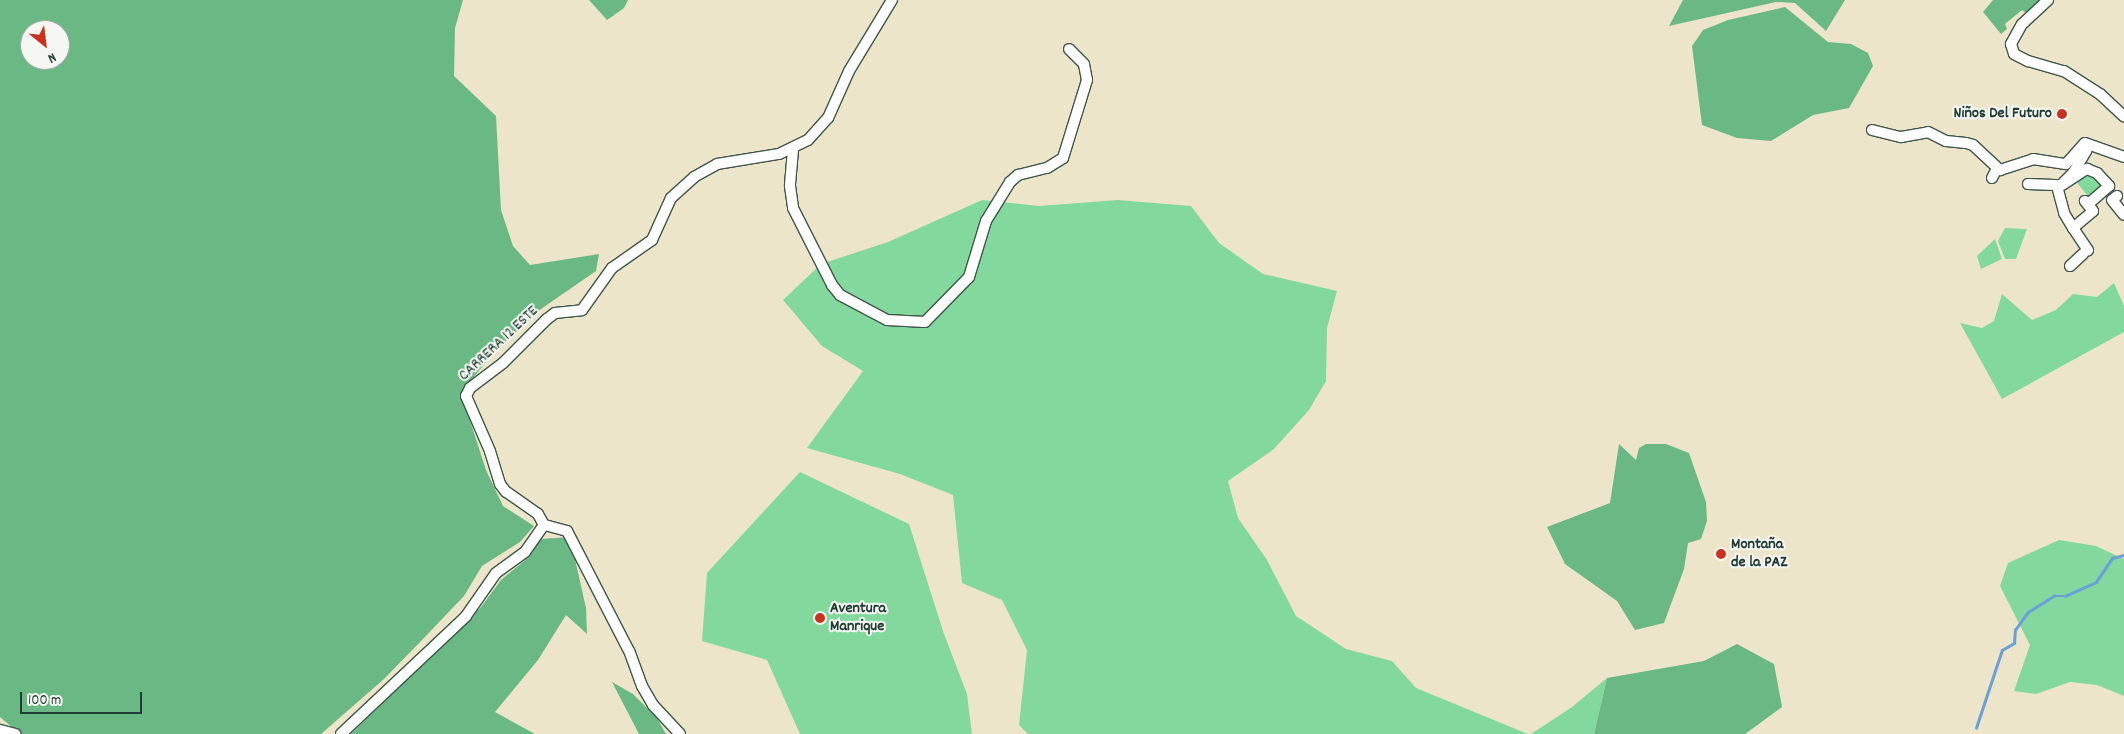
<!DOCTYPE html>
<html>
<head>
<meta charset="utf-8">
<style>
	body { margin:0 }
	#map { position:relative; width:2124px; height:734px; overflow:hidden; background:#ede5ca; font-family:Dekko,sans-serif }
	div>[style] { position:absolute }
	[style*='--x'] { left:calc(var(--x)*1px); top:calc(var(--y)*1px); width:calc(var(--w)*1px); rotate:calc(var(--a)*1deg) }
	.green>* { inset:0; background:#83d99d }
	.forest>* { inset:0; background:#6ab984 }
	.stream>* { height:2.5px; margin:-1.25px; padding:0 1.25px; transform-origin:1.25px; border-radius:1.25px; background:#6aa0d7 }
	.roads { filter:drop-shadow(1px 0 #3e564a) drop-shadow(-1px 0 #3e564a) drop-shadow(0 1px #3e564a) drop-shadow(0 -1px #3e564a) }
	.minor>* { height:10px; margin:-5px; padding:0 5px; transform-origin:5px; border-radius:5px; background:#fff }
	.dots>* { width:14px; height:14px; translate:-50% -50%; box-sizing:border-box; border:2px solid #f6f6f2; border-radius:50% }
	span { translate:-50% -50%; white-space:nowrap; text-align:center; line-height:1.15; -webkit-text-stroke:4px #f6f6f2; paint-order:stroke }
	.poi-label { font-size:16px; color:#1f3d34; font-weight:700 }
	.right { translate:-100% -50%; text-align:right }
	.left { translate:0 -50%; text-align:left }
	.street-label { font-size:16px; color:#1f3d34 }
	.north { position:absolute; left:20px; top:20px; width:50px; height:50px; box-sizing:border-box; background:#f6f6f2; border:1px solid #a0aca6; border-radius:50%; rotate:151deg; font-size:14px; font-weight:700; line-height:20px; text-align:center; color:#1f3d34 }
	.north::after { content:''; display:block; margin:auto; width:18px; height:22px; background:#c8321e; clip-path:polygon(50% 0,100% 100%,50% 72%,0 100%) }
	.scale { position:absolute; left:20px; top:692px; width:122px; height:22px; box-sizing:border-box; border:2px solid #1f3d34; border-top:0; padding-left:6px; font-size:15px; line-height:18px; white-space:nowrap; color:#1f3d34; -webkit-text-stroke:4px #f6f6f2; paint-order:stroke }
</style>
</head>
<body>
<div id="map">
	<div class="green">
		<i style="clip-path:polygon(2088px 172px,2103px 188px,2090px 199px,2075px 180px)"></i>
		<i style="clip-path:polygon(982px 200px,1039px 206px,1118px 200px,1191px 206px,1219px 243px,1263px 274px,1337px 291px,1327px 328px,1326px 381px,1309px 410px,1274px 449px,1228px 481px,1238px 518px,1267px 560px,1296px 616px,1346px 649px,1392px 661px,1416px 688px,1528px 734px,1028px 734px,1019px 725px,1027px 650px,1002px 600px,962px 583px,953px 495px,900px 474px,807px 448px,863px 371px,822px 346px,783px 300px,821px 264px,888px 242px)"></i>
		<i style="clip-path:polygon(2005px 228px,2027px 229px,2016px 259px,2005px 259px,1998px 241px)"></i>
		<i style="clip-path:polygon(1995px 239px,2002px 259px,1981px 269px,1977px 256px)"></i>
		<i style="clip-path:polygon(2114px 283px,2124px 306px,2124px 332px,2002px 399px,1960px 323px,1982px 328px,1994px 321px,2002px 294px,2032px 320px,2056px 310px,2073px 294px,2097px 297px)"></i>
		<i style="clip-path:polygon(800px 472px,909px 524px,944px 634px,967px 694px,972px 734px,800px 734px,767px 660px,702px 641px,707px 573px)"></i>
		<i style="clip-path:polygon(2059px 540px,2096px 546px,2124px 559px,2124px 696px,2097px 685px,2070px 682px,2036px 694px,2014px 691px,2030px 645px,2000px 586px,2008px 563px)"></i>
		<i style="clip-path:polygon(1607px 678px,1594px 734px,1531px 734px,1572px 707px)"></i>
	</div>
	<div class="forest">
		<i style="clip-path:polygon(evenodd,0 0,463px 0,455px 28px,454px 76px,496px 116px,501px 210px,513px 246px,530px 265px,599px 254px,596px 271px,541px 309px,494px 352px,461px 393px,486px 470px,503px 506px,534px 526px,520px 542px,482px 566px,464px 596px,422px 640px,384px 679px,321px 734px,20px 734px,0 717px,0 0,30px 30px,60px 30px,60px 60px,30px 60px,30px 30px)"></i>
		<i style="clip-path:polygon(589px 0,628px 0,624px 8px,607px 20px)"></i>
		<i style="clip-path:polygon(1683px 0,1845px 0,1826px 31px,1795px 3px,1776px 2px,1669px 26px)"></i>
		<i style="clip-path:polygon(1993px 0,2052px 0,2044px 4px,2046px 9px,2031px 21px,2030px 16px,2022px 10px,2005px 24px,2007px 29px,2001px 34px,1983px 12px)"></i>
		<i style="clip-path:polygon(1785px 7px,1828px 42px,1851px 44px,1868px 53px,1873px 66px,1849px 108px,1813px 115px,1771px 141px,1737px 138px,1702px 125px,1692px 46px,1703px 30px,1728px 20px)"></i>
		<i style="clip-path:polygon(1619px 444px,1636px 460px,1639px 448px,1646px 444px,1666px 444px,1689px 453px,1706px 502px,1707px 521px,1701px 539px,1688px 543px,1684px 569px,1664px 623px,1635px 630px,1617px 601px,1565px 564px,1547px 527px,1610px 503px)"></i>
		<i style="clip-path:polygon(570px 537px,586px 608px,587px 634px,566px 615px,538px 660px,495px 712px,535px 734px,351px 734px,481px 607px,501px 580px,529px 557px,540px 539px)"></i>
		<i style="clip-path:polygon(1737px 644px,1774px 664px,1782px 707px,1745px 734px,1594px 734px,1607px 678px,1704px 661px)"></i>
		<i style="clip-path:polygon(612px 682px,633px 694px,657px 718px,666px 734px,639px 734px)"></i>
	</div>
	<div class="stream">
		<i style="--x:1976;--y:728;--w:82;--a:-71.6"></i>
		<i style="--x:2002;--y:650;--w:14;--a:-30"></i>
		<i style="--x:2014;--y:643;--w:13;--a:-86"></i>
		<i style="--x:2015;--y:630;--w:22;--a:-54"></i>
		<i style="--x:2028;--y:612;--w:31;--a:-32"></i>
		<i style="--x:2054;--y:596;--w:11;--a:0"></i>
		<i style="--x:2065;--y:596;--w:34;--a:-24"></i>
		<i style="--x:2096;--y:582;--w:29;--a:-56"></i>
		<i style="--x:2112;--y:558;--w:12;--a:-14"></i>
	</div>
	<div class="roads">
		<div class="minor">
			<i style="--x:2048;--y:0;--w:35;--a:137"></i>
			<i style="--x:2022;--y:24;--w:23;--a:119"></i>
			<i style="--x:2011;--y:44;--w:10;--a:73"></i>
			<i style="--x:2014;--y:54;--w:16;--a:27"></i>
			<i style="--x:2028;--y:61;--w:37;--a:16"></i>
			<i style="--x:2064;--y:71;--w:43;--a:32.6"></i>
			<i style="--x:2100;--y:94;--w:33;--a:43"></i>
			<i style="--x:1872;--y:130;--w:30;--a:14"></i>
			<i style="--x:1901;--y:137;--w:27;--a:-10"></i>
			<i style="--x:1928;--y:132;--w:20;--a:27"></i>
			<i style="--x:1946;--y:141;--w:20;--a:6"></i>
			<i style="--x:1966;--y:143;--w:7;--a:16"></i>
			<i style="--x:1973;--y:145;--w:37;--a:43"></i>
			<i style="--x:2000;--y:170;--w:35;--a:-18"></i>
			<i style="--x:2033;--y:159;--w:33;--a:9"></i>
			<i style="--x:2066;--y:164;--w:28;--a:-48"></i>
			<i style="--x:2085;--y:143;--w:41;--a:19.7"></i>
			<i style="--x:793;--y:150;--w:36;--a:95"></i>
			<i style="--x:790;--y:186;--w:22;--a:82"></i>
			<i style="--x:793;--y:208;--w:86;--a:63.1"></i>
			<i style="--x:832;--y:285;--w:13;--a:51"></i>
			<i style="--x:840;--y:295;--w:53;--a:28"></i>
			<i style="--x:887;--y:320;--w:38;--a:3"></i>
			<i style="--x:925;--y:322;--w:63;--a:-45.6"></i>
			<i style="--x:969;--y:277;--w:59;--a:-73.1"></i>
			<i style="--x:986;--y:221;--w:46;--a:-58.4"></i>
			<i style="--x:1010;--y:182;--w:11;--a:-41"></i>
			<i style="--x:1018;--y:175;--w:30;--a:-14"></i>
			<i style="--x:1047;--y:168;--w:19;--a:-32"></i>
			<i style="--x:1063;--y:158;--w:82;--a:-72.9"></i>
			<i style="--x:1087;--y:80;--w:16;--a:-101"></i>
			<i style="--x:1084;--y:64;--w:21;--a:-135"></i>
			<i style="--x:1992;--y:178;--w:9;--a:-63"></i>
			<i style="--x:1996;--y:170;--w:4;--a:0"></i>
			<i style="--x:2028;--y:184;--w:33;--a:2"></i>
			<i style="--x:2061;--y:185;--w:17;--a:-45"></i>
			<i style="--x:2073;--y:173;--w:26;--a:-59"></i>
			<i style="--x:2062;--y:185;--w:30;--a:-33"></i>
			<i style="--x:2087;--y:169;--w:11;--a:22"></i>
			<i style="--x:2097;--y:173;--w:18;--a:47"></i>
			<i style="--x:2109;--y:186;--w:28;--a:139"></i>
			<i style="--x:2057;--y:186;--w:28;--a:75"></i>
			<i style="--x:2064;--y:213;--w:17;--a:59"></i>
			<i style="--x:2073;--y:228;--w:26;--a:-40"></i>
			<i style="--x:2093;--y:211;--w:13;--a:-129"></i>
			<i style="--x:2117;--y:196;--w:6;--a:141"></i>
			<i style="--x:2112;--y:200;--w:19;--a:51"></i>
			<i style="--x:2073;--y:228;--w:27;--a:56"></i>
			<i style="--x:2070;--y:266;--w:18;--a:-43"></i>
			<i style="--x:0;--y:730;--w:16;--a:15"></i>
			<i style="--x:341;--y:734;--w:172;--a:-43.3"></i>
			<i style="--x:466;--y:616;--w:52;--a:-55.1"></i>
			<i style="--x:496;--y:573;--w:36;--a:-36"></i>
			<i style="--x:525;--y:552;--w:33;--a:-55"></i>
			<i style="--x:680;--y:734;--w:40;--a:-133"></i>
			<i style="--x:653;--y:705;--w:22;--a:-120"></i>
			<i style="--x:642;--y:686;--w:37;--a:-110"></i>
			<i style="--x:629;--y:651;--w:135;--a:-117.3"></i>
			<i style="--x:567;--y:531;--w:24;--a:-165"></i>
			<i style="--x:544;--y:525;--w:13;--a:-119"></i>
			<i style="--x:538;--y:514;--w:39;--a:-145"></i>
			<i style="--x:506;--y:492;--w:10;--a:-127"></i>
			<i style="--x:500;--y:484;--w:34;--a:-107"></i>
			<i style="--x:490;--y:451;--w:60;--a:-113.6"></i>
			<i style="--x:466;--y:396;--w:9;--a:-63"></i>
			<i style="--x:470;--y:388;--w:41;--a:-37.1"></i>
			<i style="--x:503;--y:363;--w:62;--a:-45"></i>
			<i style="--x:547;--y:319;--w:10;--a:-37"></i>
			<i style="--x:555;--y:313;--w:27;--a:-6"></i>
			<i style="--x:582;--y:310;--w:52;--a:-54.5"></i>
			<i style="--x:612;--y:268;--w:49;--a:-35"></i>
			<i style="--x:652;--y:240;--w:46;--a:-65.7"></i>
			<i style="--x:671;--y:198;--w:31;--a:-42"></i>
			<i style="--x:694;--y:177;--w:26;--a:-29"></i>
			<i style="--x:717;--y:164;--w:63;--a:-9.2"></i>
			<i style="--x:779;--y:154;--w:32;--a:-26"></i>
			<i style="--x:808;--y:140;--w:30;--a:-48"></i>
			<i style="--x:828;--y:118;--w:51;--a:-65.9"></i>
			<i style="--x:849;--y:71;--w:83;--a:-58.8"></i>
		</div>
	</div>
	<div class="dots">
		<i style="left:2062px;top:114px;background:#c8321e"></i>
		<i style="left:1721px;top:554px;background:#c8321e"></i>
		<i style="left:820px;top:618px;background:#c8321e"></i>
	</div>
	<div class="poi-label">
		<span class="right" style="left:2052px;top:114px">Niños Del Futuro</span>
		<span class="left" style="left:1731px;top:554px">Montaña<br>de la PAZ</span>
		<span class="left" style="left:830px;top:618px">Aventura<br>Manrique</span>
	</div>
	<div class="street-label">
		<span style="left:499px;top:344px;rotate:-43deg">CARRERA 12 ESTE</span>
	</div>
	<div class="north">N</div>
	<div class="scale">100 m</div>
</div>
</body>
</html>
